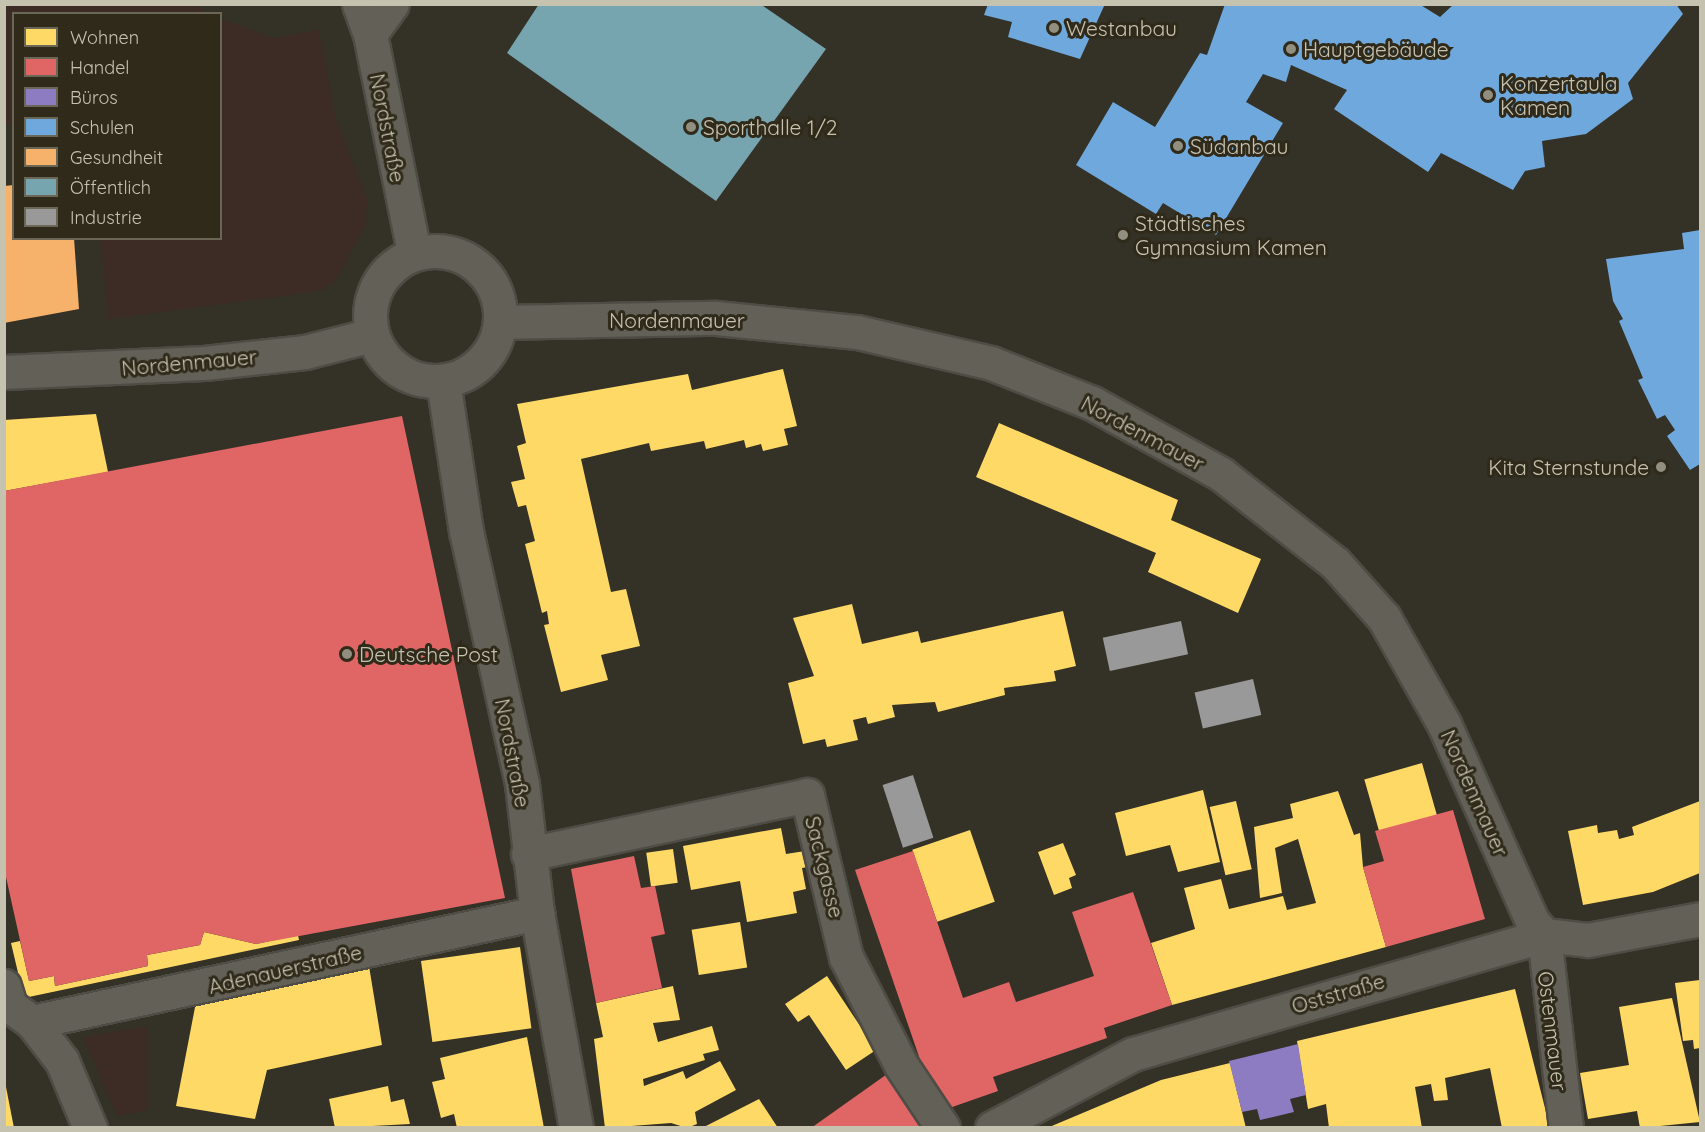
<!DOCTYPE html>
<html>
<head>
<meta charset="utf-8">
<style>
	body { margin:0 }
	#map { position:relative; width:1705px; height:1132px; overflow:hidden; background:#343127; font-family:Quicksand,sans-serif }
	div>[style] { position:absolute }
	[style*='--x'] { left:calc(var(--x)*1px); top:calc(var(--y)*1px); width:calc(var(--w)*1px); rotate:calc(var(--a)*1deg) }
	.green>* { inset:0; background:#3c2c25 }
	.homes>* { inset:0; background:#ffd966; transform-origin:0 0 }
	.shops>* { inset:0; background:#e06666 }
	.offices>* { inset:0; background:#8e7cc3 }
	.schools>* { inset:0; background:#6fa8dc }
	.health>* { inset:0; background:#f6b26b }
	.public>* { inset:0; background:#76a5af }
	.industry>* { inset:0; background:#999; transform-origin:0 0 }
	.roads { filter:drop-shadow(2px 0 #4f4c45) drop-shadow(-2px 0 #4f4c45) drop-shadow(0 2px #4f4c45) drop-shadow(0 -2px #4f4c45) }
	.minor>* { height:33px; margin:-16.5px; padding:0 16.5px; transform-origin:16.5px; border-radius:16.5px; background:#626057 }
	.minor>.ring { margin:-16.5px; padding:0; box-sizing:content-box; background:none; border:33px solid #626057; border-radius:50% }
	.dots>* { width:16px; height:16px; translate:-50% -50%; box-sizing:border-box; border:3px solid #2f2a1a; border-radius:50% }
	span { translate:-50% -50%; white-space:nowrap; text-align:center; line-height:1.15; -webkit-text-stroke:6px #2f2a1a; paint-order:stroke }
	.poi-label { font-size:21px; color:#c6c2b0 }
	.left { translate:0 -50%; text-align:left }
	.right { translate:-100% -50%; text-align:right }
	.street-label { font-size:21px; color:#c6c2b0 }
	.frame { position:absolute; inset:0; border:6px solid #c6c2b0; pointer-events:none }
	.legend { position:absolute; left:12px; top:12px; width:210px; height:228px; box-sizing:border-box; background:#2f2a1a; border:2px solid #6b6756; margin:0; padding:8px 10px; list-style:none; font-size:18px; color:#c6c2b0 }
	.legend li { display:flex; align-items:center; gap:12px; height:30px }
	.legend b { width:30px; border:2px solid #6b6756 }
</style>
</head>
<body>
<div id="map">
	<div class="green">
		<i style="clip-path:polygon(195px 4px,206px 13px,14px 14px,13px 124px,5px 125px,5px 5px)"></i>
		<i style="clip-path:polygon(221px 19px,273px 38px,319px 30px,336px 120px,367px 199px,366px 223px,336px 280px,320px 291px,108px 319px,101px 239px,220px 238px)"></i>
		<i style="clip-path:polygon(148px 1026px,147px 1110px,117px 1116px,83px 1037px)"></i>
	</div>
	<div class="homes">
		<i style="clip-path:polygon(783px 369px,797px 426px,784px 429px,788px 445px,763px 451px,761px 444px,746px 448px,744px 440px,706px 449px,704px 441px,651px 451px,649px 443px,581px 459px,611px 592px,626px 589px,640px 646px,601px 655px,608px 680px,561px 692px,544px 625px,549px 624px,547px 611px,542px 613px,525px 544px,535px 541px,526px 505px,518px 507px,511px 482px,525px 479px,517px 446px,526px 443px,517px 404px,688px 374px,692px 390px)"></i>
		<i style="clip-path:polygon(96px 414px,108px 472px,4px 491px,4px 420px)"></i>
		<i style="clip-path:polygon(999px 423px,1178px 500px,1171px 520px,1261px 559px,1238px 613px,1148px 572px,1156px 553px,976px 477px)"></i>
		<i style="clip-path:polygon(852px 604px,862px 644px,918px 631px,921px 643px,1063px 611px,1076px 666px,1054px 671px,1056px 681px,1004px 688px,1005px 695px,938px 712px,935px 702px,892px 705px,895px 717px,868px 724px,866px 717px,853px 720px,858px 740px,827px 747px,825px 739px,803px 744px,788px 683px,814px 676px,793px 618px)"></i>
		<i style="left:1422px;top:763px;width:54px;height:60px;rotate:74deg"></i>
		<i style="clip-path:polygon(1203px 790px,1220px 862px,1178px 872px,1170px 845px,1126px 856px,1115px 813px)"></i>
		<i style="clip-path:polygon(1338px 791px,1354px 835px,1360px 833px,1363px 867px,1386px 947px,1172px 1005px,1151px 943px,1195px 929px,1184px 888px,1221px 879px,1229px 909px,1283px 896px,1287px 910px,1316px 903px,1298px 839px,1275px 848px,1282px 893px,1260px 898px,1254px 827px,1293px 818px,1290px 804px)"></i>
		<i style="left:1236px;top:801px;width:70px;height:27px;rotate:77deg"></i>
		<i style="clip-path:polygon(1700px 801px,1700px 873px,1653px 892px,1583px 905px,1568px 831px,1597px 825px,1598px 833px,1617px 830px,1619px 839px,1634px 835px,1632px 827px)"></i>
		<i style="clip-path:polygon(781px 828px,786px 854px,805px 851px,808px 867px,802px 868px,806px 889px,793px 892px,797px 913px,747px 922px,740px 881px,691px 890px,683px 846px)"></i>
		<i style="left:970px;top:830px;width:76px;height:61px;rotate:71deg"></i>
		<i style="clip-path:polygon(1063px 843px,1076px 875px,1069px 878px,1072px 888px,1054px 895px,1038px 852px)"></i>
		<i style="left:673px;top:849px;width:34px;height:27px;rotate:82deg"></i>
		<i style="left:740px;top:922px;width:46px;height:49px;rotate:81deg"></i>
		<i style="clip-path:polygon(204px 932px,256px 944px,298px 935px,299px 940px,24px 998px,11px 943px,20px 941px,29px 981px,54px 976px,55px 986px,148px 966px,147px 955px,200px 945px)"></i>
		<i style="left:520px;top:947px;width:82px;height:100px;rotate:82deg"></i>
		<i style="clip-path:polygon(369px 966px,382px 1045px,267px 1070px,255px 1119px,176px 1106px,196px 1002px)"></i>
		<i style="clip-path:polygon(827px 976px,876px 1050px,846px 1070px,809px 1015px,798px 1022px,785px 1004px)"></i>
		<i style="clip-path:polygon(1700px 980px,1700px 1048px,1694px 1049px,1693px 1040px,1683px 1041px,1675px 983px)"></i>
		<i style="clip-path:polygon(673px 986px,680px 1020px,653px 1023px,658px 1042px,712px 1026px,719px 1050px,703px 1054px,705px 1060px,643px 1079px,644px 1086px,683px 1071px,686px 1079px,720px 1061px,736px 1090px,695px 1112px,697px 1124px,687px 1128px,671px 1123px,605px 1128px,594px 1039px,603px 1037px,596px 1003px)"></i>
		<i style="clip-path:polygon(1515px 989px,1550px 1128px,1502px 1128px,1490px 1068px,1445px 1078px,1448px 1100px,1434px 1101px,1431px 1084px,1415px 1087px,1422px 1128px,1329px 1128px,1326px 1104px,1308px 1109px,1297px 1041px)"></i>
		<i style="clip-path:polygon(1672px 998px,1700px 1122px,1640px 1128px,1637px 1111px,1588px 1119px,1580px 1073px,1629px 1065px,1619px 1007px)"></i>
		<i style="clip-path:polygon(527px 1037px,544px 1128px,457px 1128px,454px 1114px,441px 1118px,432px 1082px,445px 1079px,440px 1058px)"></i>
		<i style="clip-path:polygon(1230px 1063px,1246px 1128px,1047px 1128px,1161px 1080px)"></i>
		<i style="clip-path:polygon(388px 1086px,391px 1102px,404px 1099px,410px 1124px,335px 1128px,329px 1099px)"></i>
		<i style="clip-path:polygon(4px 1087px,6px 1087px,14px 1128px,4px 1128px)"></i>
		<i style="clip-path:polygon(759px 1099px,778px 1128px,702px 1128px)"></i>
	</div>
	<div class="shops">
		<i style="clip-path:polygon(402px 416px,505px 898px,256px 944px,204px 932px,200px 945px,147px 955px,148px 966px,55px 986px,54px 976px,29px 981px,4px 868px,4px 491px)"></i>
		<i style="clip-path:polygon(1453px 810px,1485px 919px,1386px 947px,1363px 867px,1384px 861px,1375px 831px)"></i>
		<i style="clip-path:polygon(913px 851px,963px 998px,1009px 982px,1016px 1002px,1094px 976px,1072px 912px,1133px 892px,1172px 1005px,1104px 1028px,1107px 1038px,993px 1077px,998px 1091px,938px 1112px,855px 870px)"></i>
		<i style="clip-path:polygon(634px 856px,641px 888px,655px 886px,665px 934px,651px 937px,662px 988px,596px 1003px,571px 869px)"></i>
		<i style="clip-path:polygon(890px 1072px,929px 1128px,811px 1128px)"></i>
	</div>
	<div class="offices">
		<i style="clip-path:polygon(1298px 1044px,1306px 1095px,1290px 1099px,1294px 1112px,1260px 1120px,1257px 1109px,1242px 1112px,1229px 1061px)"></i>
	</div>
	<div class="schools">
		<i style="clip-path:polygon(988px 4px,1105px 4px,1080px 59px,1008px 37px,1012px 22px,984px 15px)"></i>
		<i style="clip-path:polygon(1225px 4px,1419px 4px,1440px 17px,1454px 4px,1676px 4px,1683px 14px,1628px 83px,1633px 99px,1586px 134px,1542px 141px,1545px 167px,1525px 171px,1513px 190px,1441px 153px,1428px 172px,1334px 109px,1347px 90px,1291px 65px,1286px 82px,1263px 74px,1246px 102px,1283px 123px,1216px 235px,1163px 203px,1156px 214px,1076px 165px,1113px 102px,1155px 127px,1200px 53px,1207px 55px)"></i>
		<i style="clip-path:polygon(1700px 230px,1700px 464px,1690px 470px,1667px 436px,1675px 430px,1665px 415px,1657px 419px,1638px 380px,1643px 378px,1619px 321px,1623px 319px,1613px 301px,1606px 259px,1684px 249px,1682px 233px)"></i>
	</div>
	<div class="health">
		<i style="clip-path:polygon(14px 185px,14px 238px,74px 238px,79px 309px,4px 323px,4px 186px)"></i>
	</div>
	<div class="public">
		<i style="clip-path:polygon(539px 4px,760px 4px,826px 49px,716px 201px,507px 53px)"></i>
	</div>
	<div class="industry">
		<i style="left:1181px;top:621px;width:34px;height:80px;rotate:78deg"></i>
		<i style="left:1253px;top:679px;width:37px;height:60px;rotate:77deg"></i>
		<i style="left:913px;top:775px;width:66px;height:32px;rotate:72deg"></i>
	</div>
	<div class="roads">
		<div class="minor">
			<i style="--x:359;--y:4;--w:32;--a:70"></i>
			<i style="--x:370;--y:34;--w:223;--a:78.6"></i>
			<i style="--x:370;--y:34;--w:37;--a:-54"></i>
			<i class="ring" style="left:370px;top:251px;width:97px;height:97px"></i>
			<i style="--x:500;--y:322;--w:216;--a:-1.1"></i>
			<i style="--x:716;--y:318;--w:142;--a:5.7"></i>
			<i style="--x:857;--y:332;--w:138;--a:13"></i>
			<i style="--x:991;--y:363;--w:109;--a:21.6"></i>
			<i style="--x:1092;--y:403;--w:147;--a:28.8"></i>
			<i style="--x:1221;--y:474;--w:145;--a:38"></i>
			<i style="--x:1335;--y:563;--w:74;--a:48.3"></i>
			<i style="--x:1384;--y:618;--w:122;--a:60.5"></i>
			<i style="--x:1444;--y:724;--w:216;--a:65.9"></i>
			<i style="--x:1532;--y:921;--w:18;--a:49"></i>
			<i style="--x:4;--y:372;--w:200;--a:-2.6"></i>
			<i style="--x:204;--y:363;--w:102;--a:-6.2"></i>
			<i style="--x:305;--y:352;--w:69;--a:-14.2"></i>
			<i style="--x:443;--y:381;--w:152;--a:81.3"></i>
			<i style="--x:466;--y:531;--w:259;--a:77.5"></i>
			<i style="--x:522;--y:784;--w:130;--a:83.4"></i>
			<i style="--x:537;--y:913;--w:219;--a:79.7"></i>
			<i style="--x:528;--y:854;--w:285;--a:-11.9"></i>
			<i style="--x:807;--y:795;--w:167;--a:76.5"></i>
			<i style="--x:846;--y:957;--w:121;--a:63"></i>
			<i style="--x:901;--y:1065;--w:76;--a:56.3"></i>
			<i style="--x:1544;--y:935;--w:194;--a:83.5"></i>
			<i style="--x:4;--y:986;--w:21;--a:73"></i>
			<i style="--x:10;--y:1006;--w:27;--a:36"></i>
			<i style="--x:32;--y:1022;--w:49;--a:52.4"></i>
			<i style="--x:62;--y:1061;--w:73;--a:67.3"></i>
			<i style="--x:32;--y:1022;--w:517;--a:-12.18"></i>
			<i style="--x:992;--y:1128;--w:159;--a:-27.7"></i>
			<i style="--x:1133;--y:1054;--w:428;--a:-16.1"></i>
			<i style="--x:1544;--y:935;--w:44;--a:6.5"></i>
			<i style="--x:1588;--y:940;--w:114;--a:-10.6"></i>
		</div>
	</div>
	<div class="dots">
		<i style="left:1054px;top:28px;background:#938f80"></i>
		<i style="left:1291px;top:49px;background:#938f80"></i>
		<i style="left:1488px;top:95px;background:#938f80"></i>
		<i style="left:691px;top:127px;background:#938f80"></i>
		<i style="left:1178px;top:146px;background:#938f80"></i>
		<i style="left:1123px;top:235px;background:#938f80"></i>
		<i style="left:1661px;top:467px;background:#938f80"></i>
		<i style="left:347px;top:654px;background:#938f80"></i>
	</div>
	<div class="poi-label">
		<span class="left" style="left:1066px;top:28px">Westanbau</span>
		<span class="left" style="left:1303px;top:49px">Hauptgebäude</span>
		<span class="left" style="left:1500px;top:95px">Konzertaula<br>Kamen</span>
		<span class="left" style="left:703px;top:127px">Sporthalle 1/2</span>
		<span class="left" style="left:1190px;top:146px">Südanbau</span>
		<span class="left" style="left:1135px;top:235px">Städtisches<br>Gymnasium Kamen</span>
		<span class="right" style="left:1649px;top:467px">Kita Sternstunde</span>
		<span class="left" style="left:359px;top:654px">Deutsche Post</span>
	</div>
	<div class="street-label">
		<span style="left:388px;top:128px;rotate:79deg">Nordstraße</span>
		<span style="left:677px;top:320px">Nordenmauer</span>
		<span style="left:189px;top:362px;rotate:-5deg">Nordenmauer</span>
		<span style="left:1143px;top:433px;rotate:28deg">Nordenmauer</span>
		<span style="left:513px;top:753px;rotate:79deg">Nordstraße</span>
		<span style="left:1475px;top:793px;rotate:66deg">Nordenmauer</span>
		<span style="left:825px;top:867px;rotate:76deg">Sackgasse</span>
		<span style="left:285px;top:969px;rotate:-13deg">Adenauerstraße</span>
		<span style="left:1338px;top:993px;rotate:-16deg">Oststraße</span>
		<span style="left:1553px;top:1031px;rotate:83deg">Ostenmauer</span>
	</div>
	<div class="frame"></div>
	<ul class="legend">
	<li><b style="height:16px;background:#ffd966"></b>Wohnen</li>
	<li><b style="height:16px;background:#e06666"></b>Handel</li>
	<li><b style="height:16px;background:#8e7cc3"></b>Büros</li>
	<li><b style="height:16px;background:#6fa8dc"></b>Schulen</li>
	<li><b style="height:16px;background:#f6b26b"></b>Gesundheit</li>
	<li><b style="height:16px;background:#76a5af"></b>Öffentlich</li>
	<li><b style="height:16px;background:#999"></b>Industrie</li>
	</ul>
</div>
</body>
</html>
